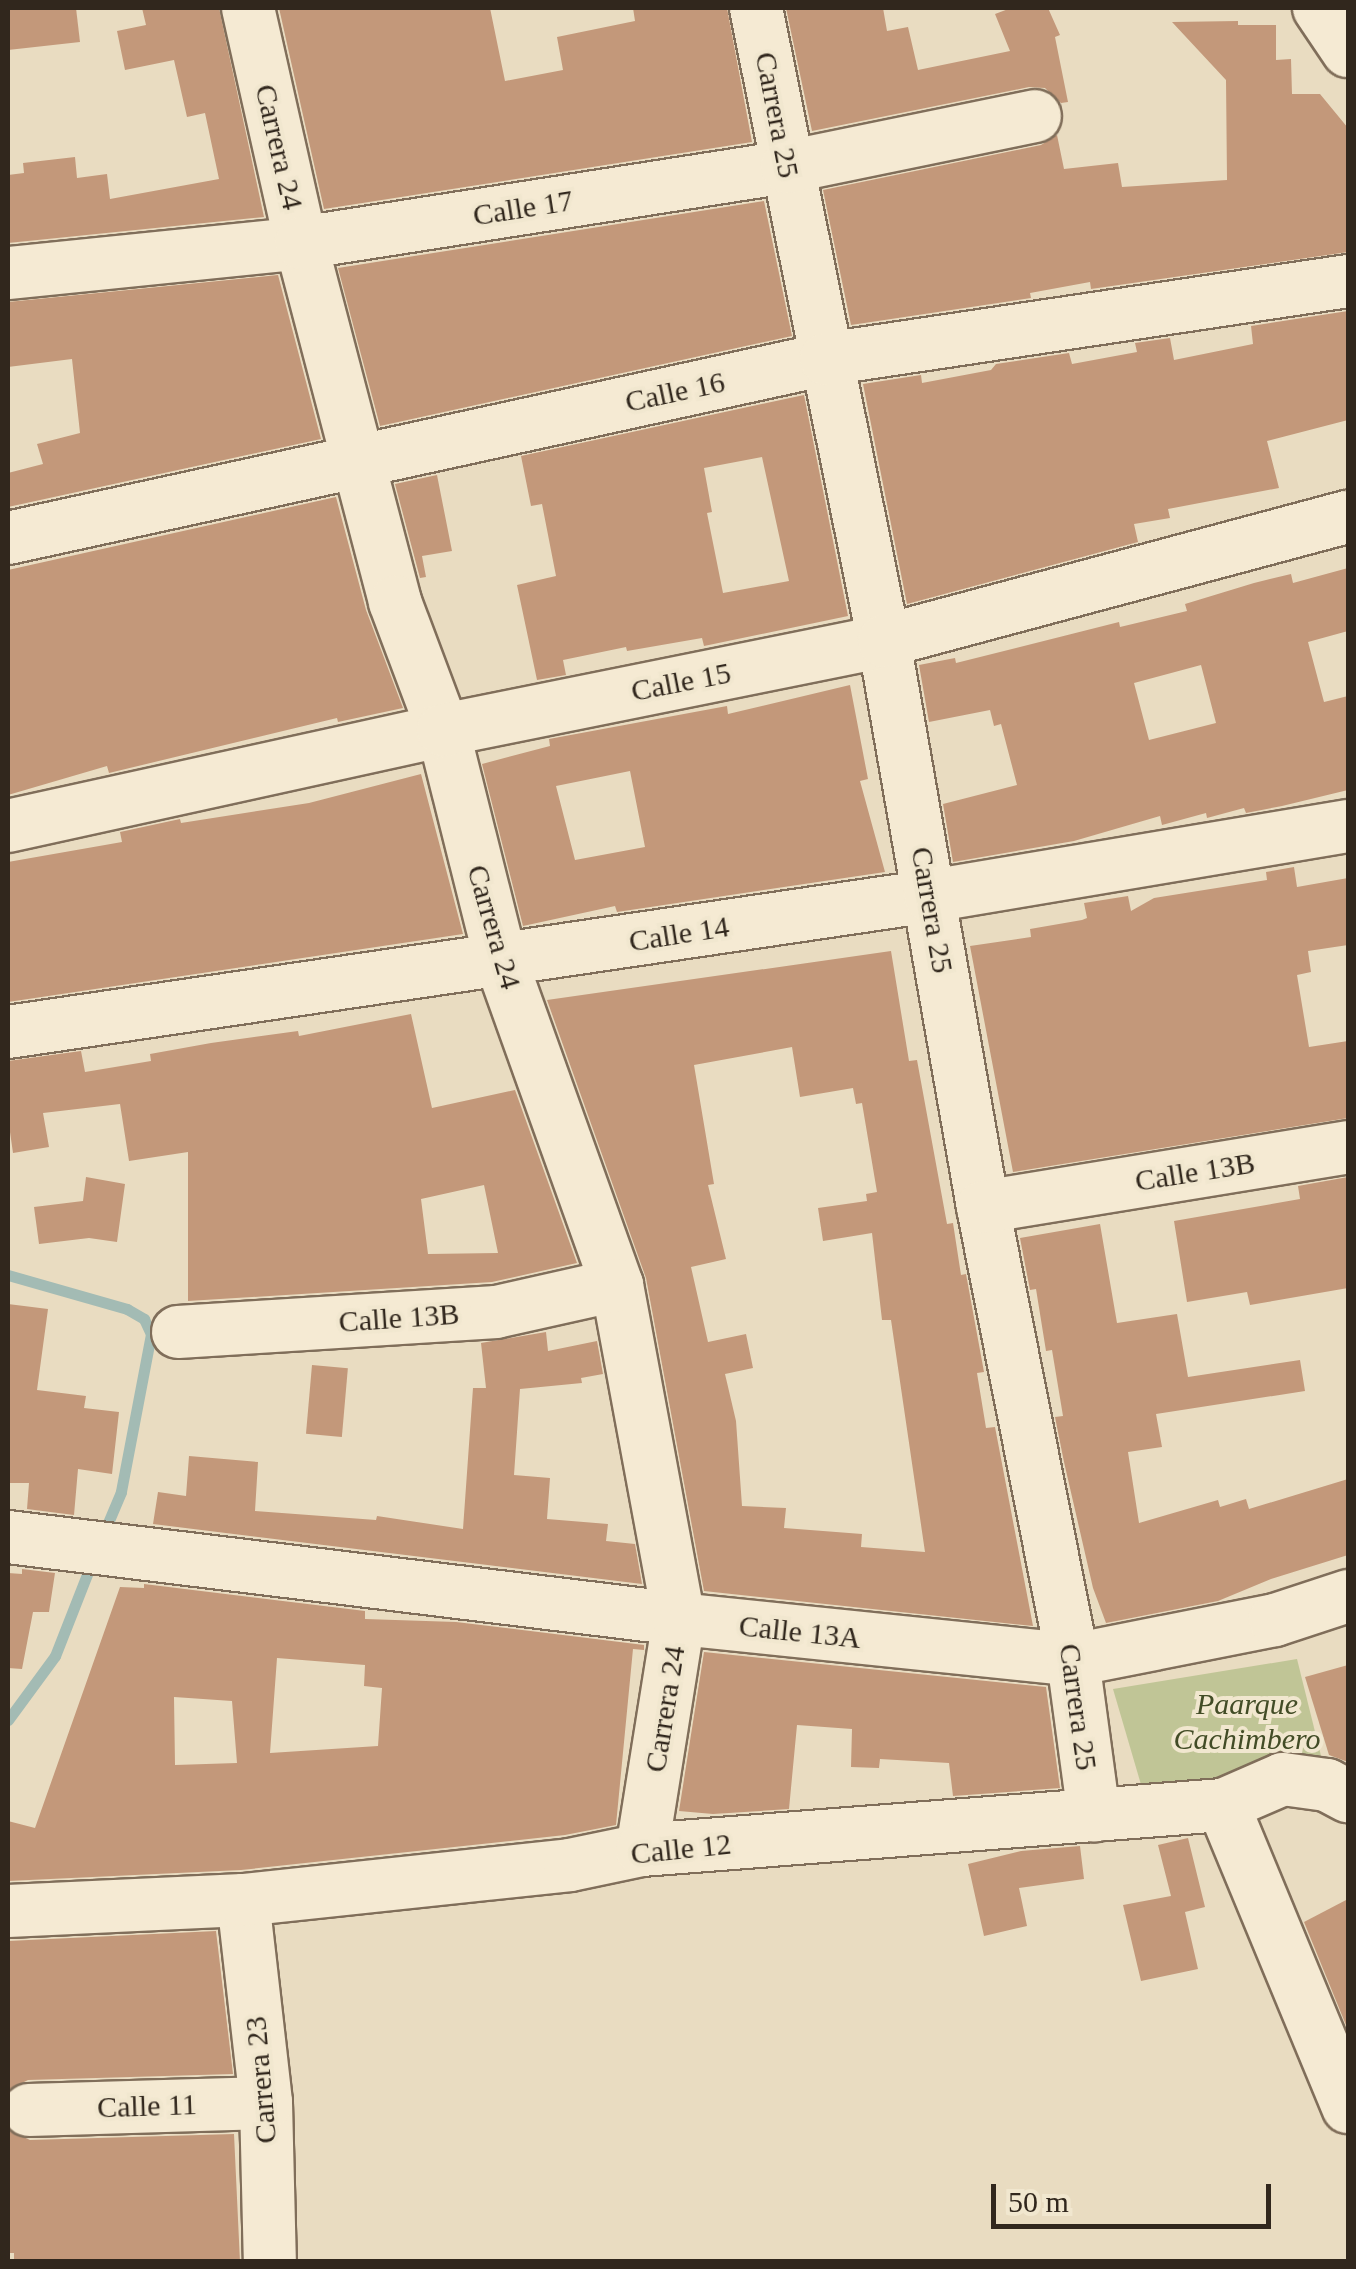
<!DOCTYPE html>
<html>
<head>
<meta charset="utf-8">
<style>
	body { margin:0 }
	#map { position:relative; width:1356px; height:2269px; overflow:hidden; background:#e9dcc1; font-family:Georgia,serif }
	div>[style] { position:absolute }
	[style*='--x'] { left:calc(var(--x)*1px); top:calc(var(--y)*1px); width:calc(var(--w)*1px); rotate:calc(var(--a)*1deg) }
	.green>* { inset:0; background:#c0c596 }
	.stream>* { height:11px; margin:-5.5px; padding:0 5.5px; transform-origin:5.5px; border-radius:5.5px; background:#a3bbb4 }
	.building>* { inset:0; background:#c3987a; transform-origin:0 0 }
	.roads { filter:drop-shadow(2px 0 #806e5a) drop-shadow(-2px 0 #806e5a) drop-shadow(0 2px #806e5a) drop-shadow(0 -2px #806e5a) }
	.minor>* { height:52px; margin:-26px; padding:0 26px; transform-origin:26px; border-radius:26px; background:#f5ead3 }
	span { translate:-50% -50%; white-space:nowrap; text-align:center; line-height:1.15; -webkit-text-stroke:8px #f1e7cf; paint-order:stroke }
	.street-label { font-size:30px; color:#31271d }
	.park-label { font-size:30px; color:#424c26; font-style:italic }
	.frame { position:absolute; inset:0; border:10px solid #31271d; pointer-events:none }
	.scale { position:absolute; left:991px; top:2184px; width:280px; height:45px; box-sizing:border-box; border:5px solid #31271d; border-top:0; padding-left:12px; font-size:30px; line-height:35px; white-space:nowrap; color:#31271d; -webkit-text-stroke:8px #f1e7cf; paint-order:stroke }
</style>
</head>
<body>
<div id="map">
	<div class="green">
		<i style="clip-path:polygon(1297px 1659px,1324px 1768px,1142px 1788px,1113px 1689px)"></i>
	</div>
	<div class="stream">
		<i style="--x:8;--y:1275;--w:124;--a:15.9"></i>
		<i style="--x:127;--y:1309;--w:20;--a:30"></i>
		<i style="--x:144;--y:1319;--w:17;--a:65"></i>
		<i style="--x:151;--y:1334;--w:161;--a:100.8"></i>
		<i style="--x:121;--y:1492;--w:49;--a:112.9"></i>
		<i style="--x:8;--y:1720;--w:79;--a:-53.7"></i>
		<i style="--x:55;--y:1656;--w:104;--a:-68.6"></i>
	</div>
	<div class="building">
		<i style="clip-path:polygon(8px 8px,76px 8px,80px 42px,8px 50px)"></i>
		<i style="clip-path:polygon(142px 8px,219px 8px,264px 217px,8px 243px,8px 175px,24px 173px,23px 163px,75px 157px,77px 178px,107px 174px,110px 199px,219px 179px,205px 113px,187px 117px,174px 60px,125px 70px,117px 31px,146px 25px)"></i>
		<i style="clip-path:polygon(279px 8px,490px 8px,505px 81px,563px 70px,557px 37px,635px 21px,633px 8px,727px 8px,752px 142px,324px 209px)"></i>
		<i style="clip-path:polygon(786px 8px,883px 8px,887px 31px,908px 27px,918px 70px,1010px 51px,995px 14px,1011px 8px,1048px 8px,1060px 35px,1055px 37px,1068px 102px,1061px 103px,1045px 88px,1029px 87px,812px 131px)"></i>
		<i style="clip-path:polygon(1238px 21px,1238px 25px,1276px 25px,1276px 60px,1291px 59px,1292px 94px,1320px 94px,1348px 128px,1348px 252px,1091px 289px,1090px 282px,1030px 293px,1031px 298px,851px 325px,823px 190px,1041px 145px,1057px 135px,1064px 169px,1118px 163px,1122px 187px,1227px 180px,1226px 80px,1172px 22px)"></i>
		<i style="clip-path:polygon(764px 201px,792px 336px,380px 426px,338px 268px)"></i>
		<i style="clip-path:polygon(278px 275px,321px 439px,8px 507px,8px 473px,43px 464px,37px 444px,80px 433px,72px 359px,8px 367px,8px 302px)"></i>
		<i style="clip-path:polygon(1348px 311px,1348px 420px,1267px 441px,1279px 488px,1168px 509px,1170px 518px,1134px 524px,1138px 542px,907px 604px,863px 384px,921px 375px,922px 383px,991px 370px,996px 364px,1069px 353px,1072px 364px,1137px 352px,1135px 343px,1170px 338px,1174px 360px,1253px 344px,1251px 326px)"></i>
		<i style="clip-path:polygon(evenodd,804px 395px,848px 616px,704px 646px,702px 638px,627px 651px,626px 647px,563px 660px,566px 675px,537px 680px,517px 585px,556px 576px,542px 504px,531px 506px,521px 456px,804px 395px,762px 457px,789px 581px,723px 593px,707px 513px,712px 512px,704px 468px,762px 457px)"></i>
		<i style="clip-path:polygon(437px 475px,452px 551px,422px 556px,426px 577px,420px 578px,395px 484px)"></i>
		<i style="clip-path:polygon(336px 497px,366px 610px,403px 708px,338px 722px,337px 718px,109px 773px,107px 766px,8px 795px,8px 570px)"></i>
		<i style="clip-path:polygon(evenodd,1348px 568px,1348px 631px,1308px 642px,1324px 702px,1348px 696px,1348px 790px,1282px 806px,1246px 813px,1244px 808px,1207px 818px,1206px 813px,1162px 825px,1160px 816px,1074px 841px,953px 862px,943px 804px,1017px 785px,1001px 724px,994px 726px,990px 710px,929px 722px,919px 665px,955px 658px,956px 663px,1119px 622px,1120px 627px,1187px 611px,1185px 604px,1254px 583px,1291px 574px,1293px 583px,1348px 568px,1201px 665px,1216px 723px,1149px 740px,1134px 683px,1201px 665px)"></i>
		<i style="clip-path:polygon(evenodd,850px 685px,868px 779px,860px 781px,885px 872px,617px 912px,615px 906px,523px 926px,482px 764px,550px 746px,549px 739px,727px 706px,728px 714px,850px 685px,630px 771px,645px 847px,575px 860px,556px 786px,630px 771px)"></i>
		<i style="clip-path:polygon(421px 774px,463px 934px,8px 1002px,8px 862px,122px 842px,120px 832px,180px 819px,181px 823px,309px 803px)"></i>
		<i style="clip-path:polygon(1294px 867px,1297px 887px,1348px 878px,1348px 945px,1308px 951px,1311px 972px,1297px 975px,1309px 1047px,1348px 1041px,1348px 1118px,1013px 1172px,970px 946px,1031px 937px,1030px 929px,1082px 920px,1087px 918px,1084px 903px,1128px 896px,1131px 911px,1154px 898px,1267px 880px,1266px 872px)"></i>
		<i style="clip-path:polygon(evenodd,891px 951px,909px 1061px,917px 1060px,947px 1224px,953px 1223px,961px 1275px,966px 1274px,984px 1372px,977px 1373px,986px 1428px,995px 1427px,1033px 1626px,704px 1591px,646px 1278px,547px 1000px,891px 951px,792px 1047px,800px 1097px,853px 1088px,856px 1104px,862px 1103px,877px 1192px,866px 1194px,867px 1201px,818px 1208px,823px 1241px,872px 1233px,882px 1320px,891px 1320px,925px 1552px,861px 1547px,862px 1534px,784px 1528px,786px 1508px,742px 1506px,736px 1421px,725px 1374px,753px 1368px,746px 1334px,708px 1342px,691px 1267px,726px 1259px,708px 1185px,714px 1184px,694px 1065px,792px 1047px)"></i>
		<i style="clip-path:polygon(evenodd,411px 1014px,432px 1108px,515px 1090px,577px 1263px,492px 1282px,188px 1301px,188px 1152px,129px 1161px,120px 1104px,43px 1113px,49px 1147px,13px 1153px,8px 1118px,8px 1061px,81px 1051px,85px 1072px,151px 1061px,150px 1054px,211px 1043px,298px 1031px,299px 1036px,411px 1014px,484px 1185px,498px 1253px,428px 1254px,421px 1199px,484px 1185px)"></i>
		<i style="clip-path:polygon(86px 1177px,125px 1184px,117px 1242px,89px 1238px,39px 1244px,34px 1207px,83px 1201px)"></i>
		<i style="clip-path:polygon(1348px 1177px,1348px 1288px,1250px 1305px,1247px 1292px,1187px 1302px,1174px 1221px,1300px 1199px,1298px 1186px)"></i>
		<i style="clip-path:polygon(1100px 1224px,1117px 1323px,1177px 1314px,1188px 1377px,1300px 1360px,1305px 1391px,1156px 1414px,1162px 1447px,1128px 1452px,1139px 1523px,1218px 1500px,1220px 1507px,1246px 1499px,1249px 1509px,1348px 1479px,1348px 1555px,1271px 1579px,1218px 1601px,1106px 1623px,1093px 1588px,1064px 1462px,1055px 1417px,1063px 1416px,1052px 1350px,1046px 1351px,1036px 1289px,1030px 1290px,1020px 1238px)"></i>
		<i style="clip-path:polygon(8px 1304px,48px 1309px,37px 1390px,86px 1396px,84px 1408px,119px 1412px,112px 1474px,78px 1469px,74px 1515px,27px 1509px,29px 1483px,8px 1483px)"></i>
		<i style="clip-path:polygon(546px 1332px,548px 1351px,597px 1341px,603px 1374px,581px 1378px,582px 1383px,520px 1389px,514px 1475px,550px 1478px,547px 1519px,608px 1524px,606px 1541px,635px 1544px,642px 1584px,153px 1524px,158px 1492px,186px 1496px,189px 1456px,258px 1462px,255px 1511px,376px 1520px,377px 1516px,463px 1529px,473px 1388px,486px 1388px,481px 1343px)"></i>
		<i style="left:312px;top:1365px;width:36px;height:69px;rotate:5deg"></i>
		<i style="clip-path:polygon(22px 1569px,55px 1573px,49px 1612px,33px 1612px,22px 1669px,8px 1668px,8px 1573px,22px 1574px)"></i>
		<i style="clip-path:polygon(evenodd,144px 1584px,365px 1611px,365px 1619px,456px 1622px,644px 1645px,644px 1650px,633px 1649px,616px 1825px,565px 1835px,241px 1870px,8px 1881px,8px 1821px,35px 1828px,120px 1587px,144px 1588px,144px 1584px,277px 1658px,365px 1665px,364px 1686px,382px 1688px,378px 1746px,270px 1753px,277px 1658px,144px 1584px,174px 1697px,232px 1701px,237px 1763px,175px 1765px,174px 1697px)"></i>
		<i style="clip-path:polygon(704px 1652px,1046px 1687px,1060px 1788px,953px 1796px,949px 1763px,880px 1759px,879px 1768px,851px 1767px,852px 1729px,797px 1725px,789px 1809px,713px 1814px,679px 1811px)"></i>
		<i style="clip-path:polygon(1348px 1665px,1348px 1762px,1329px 1755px,1305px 1677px)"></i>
		<i style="clip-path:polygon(1188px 1838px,1205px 1907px,1185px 1912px,1198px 1969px,1141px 1981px,1123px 1905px,1171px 1896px,1158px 1845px)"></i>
		<i style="clip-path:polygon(1080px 1846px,1084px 1879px,1019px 1888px,1027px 1926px,984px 1936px,968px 1864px,1021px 1851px)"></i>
		<i style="clip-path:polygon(1348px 1899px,1348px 2030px,1304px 1922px)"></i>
		<i style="clip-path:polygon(216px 1931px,233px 2074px,28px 2080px,8px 2090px,8px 1941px)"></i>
		<i style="clip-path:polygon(8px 2130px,30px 2140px,234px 2134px,240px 2262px,14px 2262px,14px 2253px,8px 2253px)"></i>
	</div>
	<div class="roads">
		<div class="minor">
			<i style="--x:248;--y:8;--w:241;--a:77.3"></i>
			<i style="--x:301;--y:243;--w:371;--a:75.3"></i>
			<i style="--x:395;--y:602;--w:137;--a:69.4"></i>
			<i style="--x:443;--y:730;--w:238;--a:75.9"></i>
			<i style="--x:501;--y:961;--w:344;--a:70.3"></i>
			<i style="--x:617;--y:1285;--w:340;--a:79.5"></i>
			<i style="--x:679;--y:1619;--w:234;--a:99.1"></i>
			<i style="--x:756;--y:8;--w:646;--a:78.57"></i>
			<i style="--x:884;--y:641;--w:575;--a:80.08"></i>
			<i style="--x:983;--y:1207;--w:462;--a:78.8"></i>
			<i style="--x:1073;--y:1660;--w:157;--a:82.3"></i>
			<i style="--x:1319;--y:8;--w:52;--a:56"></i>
			<i style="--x:8;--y:273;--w:295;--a:-5.8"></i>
			<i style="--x:301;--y:243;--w:492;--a:-8.9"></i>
			<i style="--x:787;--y:167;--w:253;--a:-11.6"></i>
			<i style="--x:8;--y:538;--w:837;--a:-12.34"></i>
			<i style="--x:826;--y:359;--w:528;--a:-8.5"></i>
			<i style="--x:8;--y:826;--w:445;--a:-12.4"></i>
			<i style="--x:443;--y:730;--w:450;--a:-11.4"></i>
			<i style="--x:884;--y:641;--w:480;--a:-15"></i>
			<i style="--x:8;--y:1032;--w:932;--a:-8.39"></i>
			<i style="--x:930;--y:896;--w:424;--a:-9.5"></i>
			<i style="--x:983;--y:1207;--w:370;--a:-9.3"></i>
			<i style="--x:178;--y:1332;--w:319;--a:-3.6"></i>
			<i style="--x:496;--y:1312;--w:124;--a:-12.6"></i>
			<i style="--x:8;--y:1537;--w:676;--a:6.97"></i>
			<i style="--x:679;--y:1619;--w:396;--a:5.9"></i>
			<i style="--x:1073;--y:1660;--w:206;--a:-11.2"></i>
			<i style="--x:1275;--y:1620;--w:77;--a:-18.2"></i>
			<i style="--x:1223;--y:1805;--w:327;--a:67.5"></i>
			<i style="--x:243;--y:1900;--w:204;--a:83.5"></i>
			<i style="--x:266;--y:2103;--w:159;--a:88.6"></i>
			<i style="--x:8;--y:1911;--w:235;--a:-2.7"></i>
			<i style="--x:243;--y:1900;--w:329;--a:-6.1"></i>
			<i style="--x:570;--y:1865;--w:74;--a:-11.8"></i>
			<i style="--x:642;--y:1850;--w:583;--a:-4.43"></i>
			<i style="--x:1223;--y:1805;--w:65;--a:-23.4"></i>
			<i style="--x:1283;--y:1779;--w:44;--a:7.8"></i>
			<i style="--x:1327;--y:1785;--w:24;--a:28"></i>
			<i style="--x:29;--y:2110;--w:237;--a:-1.7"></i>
		</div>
	</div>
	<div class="street-label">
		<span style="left:777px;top:115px;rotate:79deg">Carrera 25</span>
		<span style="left:279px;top:147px;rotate:77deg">Carrera 24</span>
		<span style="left:523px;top:208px;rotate:-9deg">Calle 17</span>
		<span style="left:675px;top:392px;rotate:-12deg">Calle 16</span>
		<span style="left:681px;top:682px;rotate:-11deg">Calle 15</span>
		<span style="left:932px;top:910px;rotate:80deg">Carrera 25</span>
		<span style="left:494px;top:927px;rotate:74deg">Carrera 24</span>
		<span style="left:679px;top:934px;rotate:-9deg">Calle 14</span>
		<span style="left:1195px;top:1172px;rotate:-9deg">Calle 13B</span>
		<span style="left:399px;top:1318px;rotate:-4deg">Calle 13B</span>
		<span style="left:800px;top:1632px;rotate:6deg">Calle 13A</span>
		<span style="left:1078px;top:1707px;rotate:82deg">Carrera 25</span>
		<span style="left:665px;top:1709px;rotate:-81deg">Carrera 24</span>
		<span style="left:681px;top:1849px;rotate:-6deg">Calle 12</span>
		<span style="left:261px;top:2080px;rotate:-95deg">Carrera 23</span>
		<span style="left:147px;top:2106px;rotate:-2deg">Calle 11</span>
	</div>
	<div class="park-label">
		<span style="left:1247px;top:1721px">Paarque<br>Cachimbero</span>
	</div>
	<div class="frame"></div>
	<div class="scale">50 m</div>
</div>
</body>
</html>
